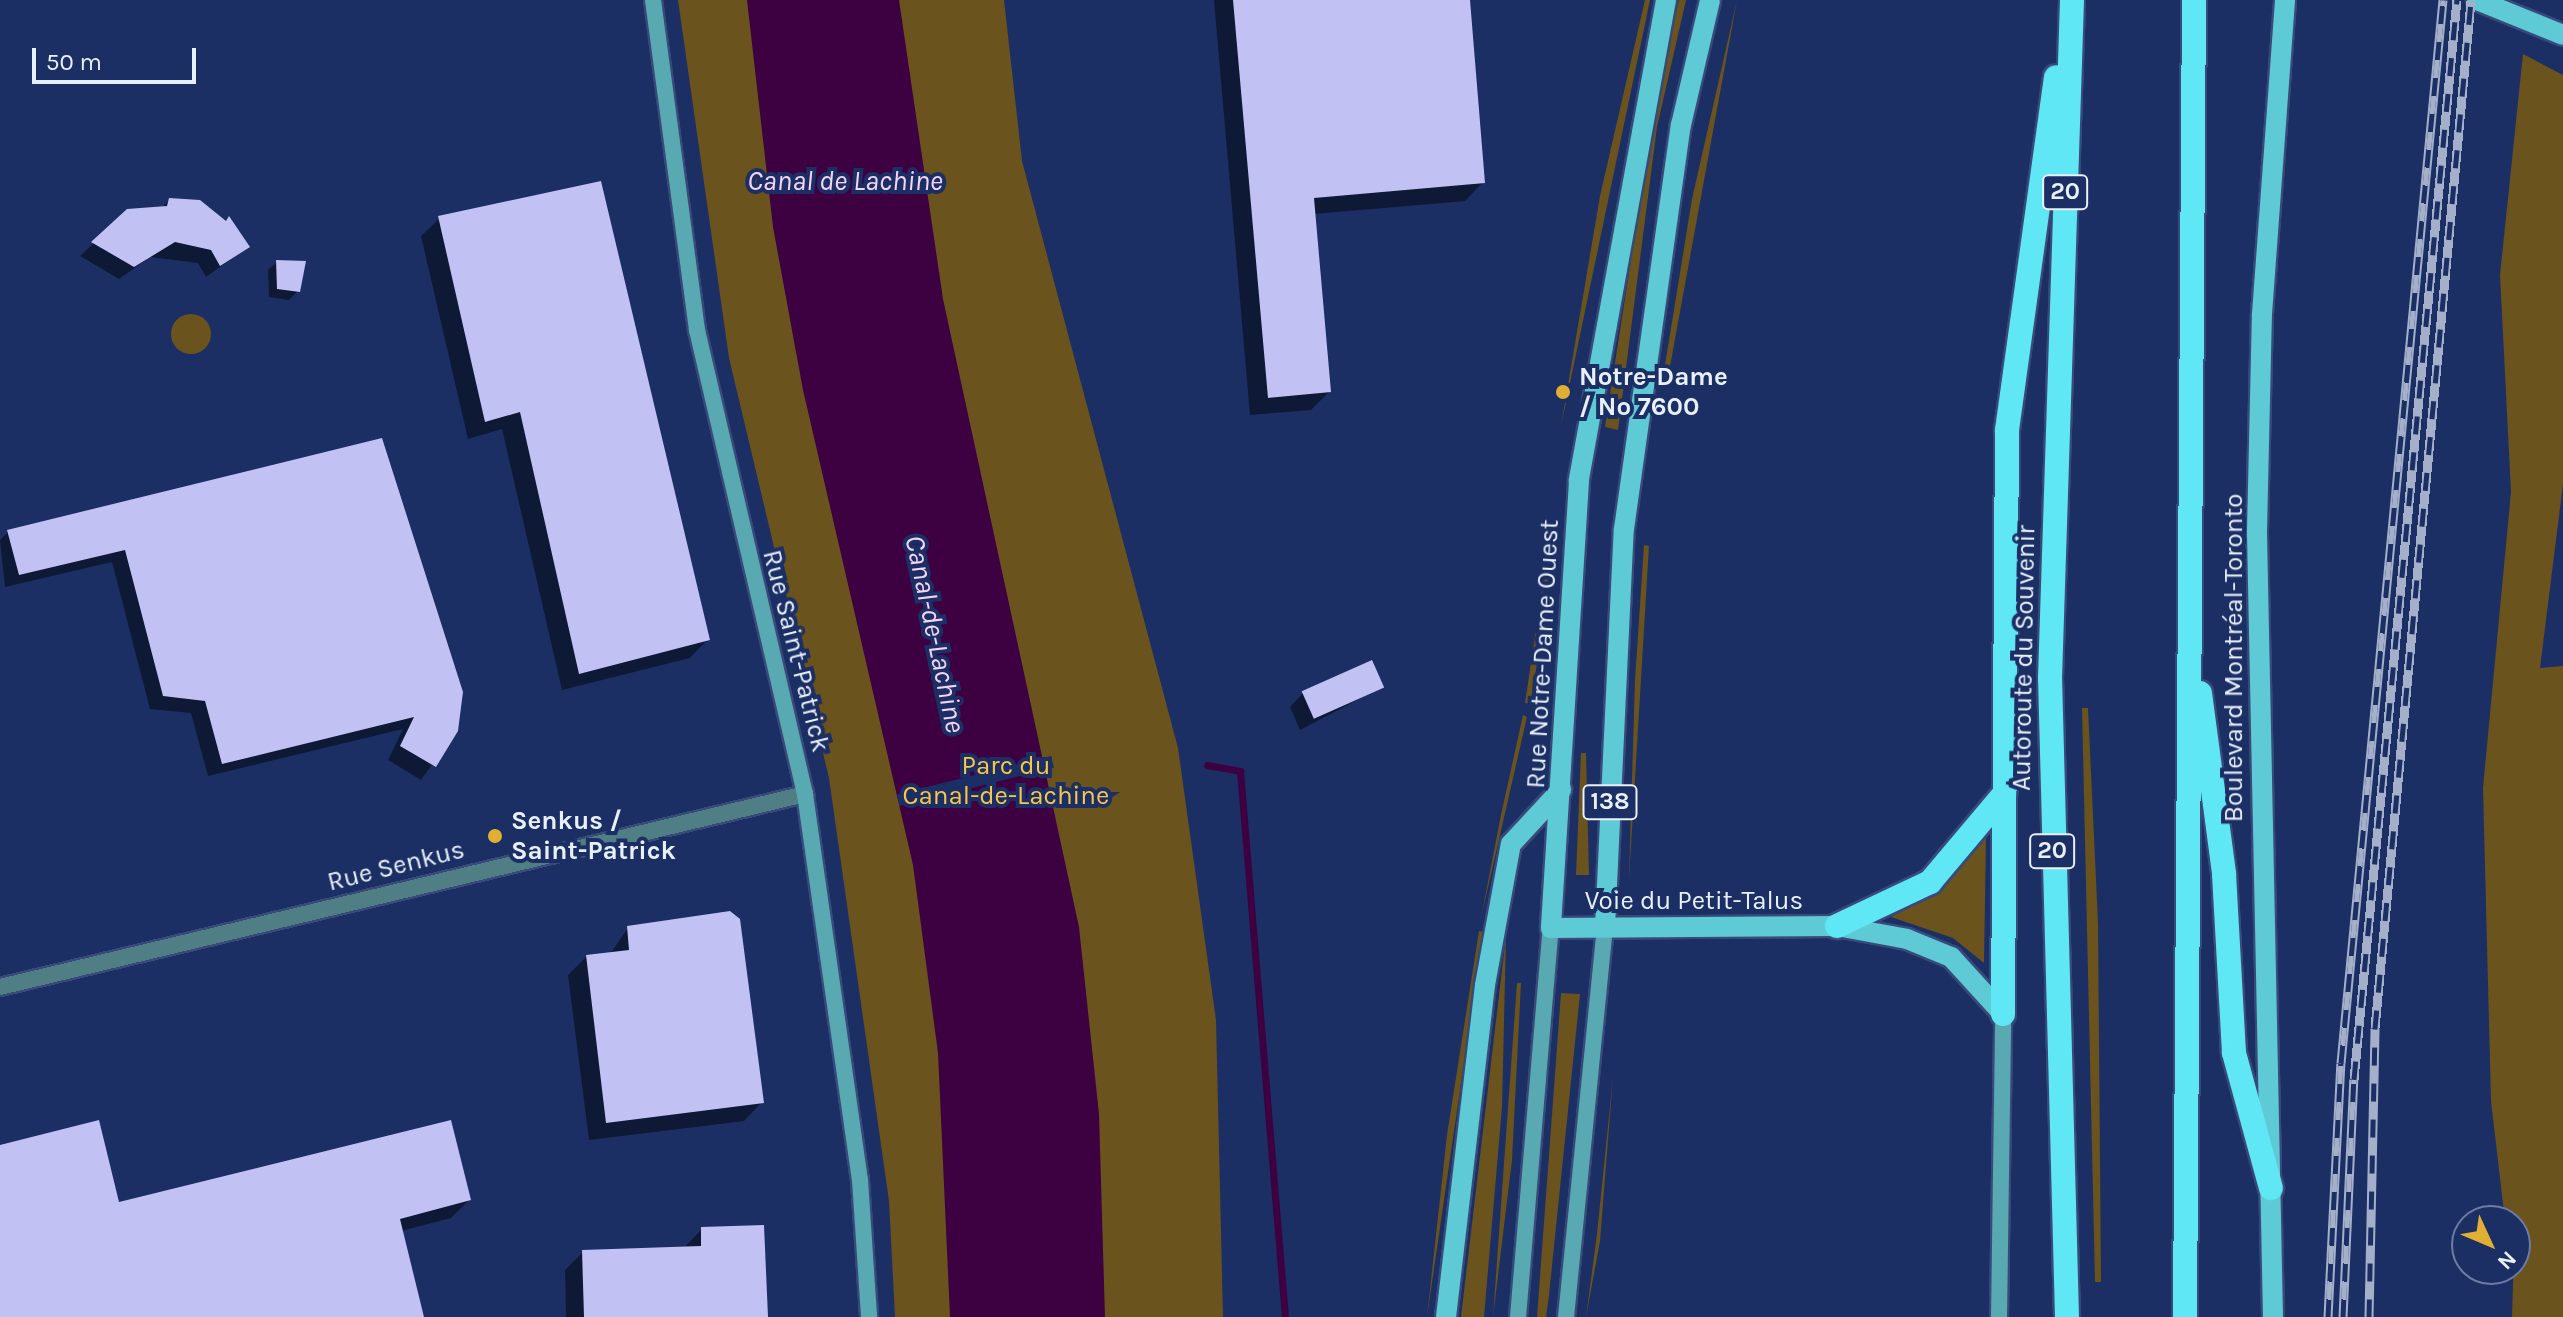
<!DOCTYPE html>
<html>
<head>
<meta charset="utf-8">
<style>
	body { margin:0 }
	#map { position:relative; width:2563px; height:1317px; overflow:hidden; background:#1b2f64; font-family:Karla,sans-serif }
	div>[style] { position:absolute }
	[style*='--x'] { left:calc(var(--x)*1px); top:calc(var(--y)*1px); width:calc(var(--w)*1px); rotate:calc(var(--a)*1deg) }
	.green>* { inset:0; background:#6a531d }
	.round { border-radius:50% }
	.water>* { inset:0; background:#3d0142 }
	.pier>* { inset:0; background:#1b2f64; transform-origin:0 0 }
	.shadow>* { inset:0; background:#0007 }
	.stream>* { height:7px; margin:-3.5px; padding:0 3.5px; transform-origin:3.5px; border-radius:3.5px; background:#3d0142 }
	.building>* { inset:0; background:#c1c1f4; transform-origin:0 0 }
	.roads { filter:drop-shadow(2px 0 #384a79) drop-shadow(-2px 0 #384a79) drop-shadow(0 2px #384a79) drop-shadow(0 -2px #384a79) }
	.tertiary>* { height:16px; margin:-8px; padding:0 8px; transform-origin:8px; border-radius:8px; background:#4f7f85 }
	.secondary>* { height:16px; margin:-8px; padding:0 8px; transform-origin:8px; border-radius:8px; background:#58a9b2 }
	.primary>* { height:20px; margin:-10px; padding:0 10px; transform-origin:10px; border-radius:10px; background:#5dcad6 }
	.motorway>* { height:24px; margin:-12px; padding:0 12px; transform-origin:12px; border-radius:12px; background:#60e7f6 }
	.rail>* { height:9px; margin-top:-4.5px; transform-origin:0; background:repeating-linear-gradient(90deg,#1b2f64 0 18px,#a4b0ca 0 36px); box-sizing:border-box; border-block:2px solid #a4b0ca }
	.dots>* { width:22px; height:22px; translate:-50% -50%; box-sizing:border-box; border:4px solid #1b2f64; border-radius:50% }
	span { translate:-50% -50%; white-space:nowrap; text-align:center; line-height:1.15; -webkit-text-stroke:8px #1b2f64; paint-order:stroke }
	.shield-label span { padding:2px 6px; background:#1b2f64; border:2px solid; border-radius:6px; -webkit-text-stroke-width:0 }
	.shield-label { font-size:24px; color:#e9f0fd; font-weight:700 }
	.poi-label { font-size:26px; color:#e9f0fd; font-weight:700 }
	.left { translate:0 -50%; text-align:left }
	.street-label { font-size:26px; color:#e9f0fd }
	.park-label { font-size:26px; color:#f9c54a }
	.water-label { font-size:28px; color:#f6d4f7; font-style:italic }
	.north { position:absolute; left:2451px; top:1205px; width:80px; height:80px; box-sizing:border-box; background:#1b2f64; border:2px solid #6d7ca1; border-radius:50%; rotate:134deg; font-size:22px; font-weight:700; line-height:32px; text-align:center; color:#e9f0fd }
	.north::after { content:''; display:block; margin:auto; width:28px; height:36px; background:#e1af34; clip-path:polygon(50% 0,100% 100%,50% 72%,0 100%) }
	.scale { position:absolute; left:32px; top:48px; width:164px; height:36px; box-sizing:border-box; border:4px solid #e9f0fd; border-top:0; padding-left:10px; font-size:24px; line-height:28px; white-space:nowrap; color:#e9f0fd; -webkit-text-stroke:6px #1b2f64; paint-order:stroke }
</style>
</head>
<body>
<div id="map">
	<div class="green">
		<i style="clip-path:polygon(678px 0,1004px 0,1022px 161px,1178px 748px,1216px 1020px,1223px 1317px,895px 1317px,889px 1201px,829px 778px,729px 358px)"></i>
		<i style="clip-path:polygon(1645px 0,1650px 0,1561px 426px,1600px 196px)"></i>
		<i style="clip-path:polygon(1679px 0,1686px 0,1657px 127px,1618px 430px,1605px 427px,1656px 99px)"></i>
		<i style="clip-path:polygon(1737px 0,1669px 372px,1664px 371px,1692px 199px)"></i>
		<i style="clip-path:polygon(2523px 54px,2563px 75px,2563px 484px,2540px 668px,2563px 666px,2563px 1317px,2512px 1317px,2515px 1221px,2505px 1221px,2491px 1101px,2483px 788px,2511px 492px,2500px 275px)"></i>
		<i class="round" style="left:171px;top:314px;width:40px;height:40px"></i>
		<i style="clip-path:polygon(1550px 536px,1546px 612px,1530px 704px,1525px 703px)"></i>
		<i style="clip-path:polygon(1644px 545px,1649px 546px,1629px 879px,1635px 680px)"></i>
		<i style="clip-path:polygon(2082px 708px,2088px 708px,2098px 923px,2101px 1282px,2095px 1282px)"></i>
		<i style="clip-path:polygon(1523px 715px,1527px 717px,1481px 918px,1501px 815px)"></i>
		<i style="clip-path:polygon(1581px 753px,1586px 753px,1589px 875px,1576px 875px)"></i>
		<i style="clip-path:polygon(1982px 835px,1986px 836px,1984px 963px,1953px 938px,1891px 917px,1939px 892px)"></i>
		<i style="clip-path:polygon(1479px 931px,1483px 932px,1427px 1317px,1447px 1135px)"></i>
		<i style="clip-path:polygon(1506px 936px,1502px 1107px,1484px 1317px,1461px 1317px)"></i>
		<i style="clip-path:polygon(1517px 983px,1521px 983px,1512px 1160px,1493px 1317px)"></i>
		<i style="clip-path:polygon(1561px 993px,1580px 994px,1549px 1295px,1546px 1317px,1537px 1317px)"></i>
		<i style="clip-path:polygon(1613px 1077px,1600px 1241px,1586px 1317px,1597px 1234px)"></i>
	</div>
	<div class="water">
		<i style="clip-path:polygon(747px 0,899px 0,943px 299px,1079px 927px,1099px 1114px,1105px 1317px,950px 1317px,938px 1053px,913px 865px,803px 390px,773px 227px)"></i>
	</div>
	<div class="pier">
		<i style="left:1051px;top:756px;width:12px;height:159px;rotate:76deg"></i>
	</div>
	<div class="shadow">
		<i style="clip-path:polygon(1214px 0,1468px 0,1483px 182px,1465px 201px,1314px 214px,1329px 392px,1311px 410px,1250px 415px)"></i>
		<i style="clip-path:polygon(169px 200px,247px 247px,206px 277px,198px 263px,150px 257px,119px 279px,80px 256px,128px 211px,161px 209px)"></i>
		<i style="clip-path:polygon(440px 218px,708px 639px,690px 658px,562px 690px,502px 429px,468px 439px,421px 236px)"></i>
		<i style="clip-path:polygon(277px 262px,298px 291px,289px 300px,269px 297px,268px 270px)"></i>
		<i style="clip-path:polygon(380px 441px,456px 731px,421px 780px,388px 760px,403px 729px,208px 776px,191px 713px,150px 709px,112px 562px,5px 587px,0 540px,8px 532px)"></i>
		<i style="clip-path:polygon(1382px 687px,1300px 730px,1290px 707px,1303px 693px)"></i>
		<i style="clip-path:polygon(628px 928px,762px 1102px,744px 1121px,589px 1140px,568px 975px,586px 957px,610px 954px)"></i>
		<i style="clip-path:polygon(0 1147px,118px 1204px,469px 1200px,451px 1218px,401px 1231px,422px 1317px,0 1317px)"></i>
		<i style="clip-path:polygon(702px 1229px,766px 1317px,566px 1317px,565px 1270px,583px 1252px,683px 1249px)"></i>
	</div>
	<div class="stream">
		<i style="--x:1207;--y:765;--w:34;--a:10"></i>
		<i style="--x:1240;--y:771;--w:548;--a:85.29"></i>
	</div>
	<div class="building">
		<i style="clip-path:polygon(1233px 0,1470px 0,1485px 183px,1314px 198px,1331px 392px,1268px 398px)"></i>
		<i style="clip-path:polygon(601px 181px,710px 640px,579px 674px,520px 412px,485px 422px,438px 216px)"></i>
		<i style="clip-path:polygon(169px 198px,200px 200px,226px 221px,229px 216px,250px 247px,220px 266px,211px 250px,175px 242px,134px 267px,91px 242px,127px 209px,167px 206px)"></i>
		<i style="clip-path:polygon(276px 260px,306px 261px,300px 292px,277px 289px)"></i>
		<i style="clip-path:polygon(382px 438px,463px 692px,458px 731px,436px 767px,400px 746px,414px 717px,222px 764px,205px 701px,163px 696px,125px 550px,19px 575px,7px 530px)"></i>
		<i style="left:1372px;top:660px;width:30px;height:77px;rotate:66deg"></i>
		<i style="clip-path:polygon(730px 911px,740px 919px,764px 1103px,606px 1123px,586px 955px,629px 950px,627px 926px)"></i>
		<i style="clip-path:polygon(99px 1120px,119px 1202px,451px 1120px,471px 1200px,400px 1219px,424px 1317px,0 1317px,0 1145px)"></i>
		<i style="clip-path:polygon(764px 1225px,768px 1317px,584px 1317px,582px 1250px,701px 1246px,701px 1227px)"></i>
	</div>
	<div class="roads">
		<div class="tertiary">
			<i style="--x:0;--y:987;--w:828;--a:-13.48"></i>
		</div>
		<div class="secondary">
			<i style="--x:653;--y:0;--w:333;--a:82.4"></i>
			<i style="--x:697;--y:330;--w:476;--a:76.9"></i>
			<i style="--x:805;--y:794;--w:390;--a:81.9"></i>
			<i style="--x:860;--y:1180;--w:137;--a:86.2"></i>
			<i style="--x:1518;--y:1317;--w:390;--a:-85.2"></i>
			<i style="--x:1566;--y:1317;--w:392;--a:-84.3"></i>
			<i style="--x:1999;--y:1317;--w:303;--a:-89.2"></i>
		</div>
		<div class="primary">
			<i style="--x:1666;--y:0;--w:489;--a:100.3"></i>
			<i style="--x:1579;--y:481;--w:448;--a:93.6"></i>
			<i style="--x:1551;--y:928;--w:286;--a:-0.4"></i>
			<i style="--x:1837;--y:926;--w:71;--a:10.5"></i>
			<i style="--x:1907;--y:939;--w:48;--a:22.2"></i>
			<i style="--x:1951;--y:957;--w:77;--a:47.6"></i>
			<i style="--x:2477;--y:0;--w:93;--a:22.1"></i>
			<i style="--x:1605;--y:927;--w:398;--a:-87.3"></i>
			<i style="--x:1624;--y:529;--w:408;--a:-82"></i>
			<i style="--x:1681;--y:125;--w:128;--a:-76.9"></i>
			<i style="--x:1446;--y:1317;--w:334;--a:-83.3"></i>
			<i style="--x:1485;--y:985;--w:143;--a:-79.6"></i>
			<i style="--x:1511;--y:844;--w:74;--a:-47.2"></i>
			<i style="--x:2273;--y:1317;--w:786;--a:-91.17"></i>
			<i style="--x:2257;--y:531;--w:217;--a:-88.7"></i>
			<i style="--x:2262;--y:314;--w:315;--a:-85.8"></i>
		</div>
		<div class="motorway">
			<i style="--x:2200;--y:693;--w:183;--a:82.4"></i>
			<i style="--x:2224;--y:874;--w:179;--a:86.8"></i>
			<i style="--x:2234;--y:1053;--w:140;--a:74.7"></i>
			<i style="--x:1837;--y:926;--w:103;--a:-25.3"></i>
			<i style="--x:1930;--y:882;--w:115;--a:-49.9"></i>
			<i style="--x:2003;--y:1014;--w:584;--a:-89.61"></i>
			<i style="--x:2007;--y:430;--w:356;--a:-82.1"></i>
			<i style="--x:2067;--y:1317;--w:639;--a:-91.52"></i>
			<i style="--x:2050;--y:678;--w:678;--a:-88.14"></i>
			<i style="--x:2185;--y:1317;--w:1317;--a:-89.61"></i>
		</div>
	</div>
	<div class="rail">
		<i style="--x:2328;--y:1317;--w:254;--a:-87.1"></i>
		<i style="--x:2341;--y:1063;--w:1068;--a:-84.52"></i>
		<i style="--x:2343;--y:1317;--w:238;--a:-87.4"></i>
		<i style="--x:2354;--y:1079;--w:1084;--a:-84.55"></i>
		<i style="--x:2369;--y:1317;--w:289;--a:-88.8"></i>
		<i style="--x:2375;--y:1028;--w:1032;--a:-84.66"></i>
	</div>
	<div class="dots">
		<i style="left:1563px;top:392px;background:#e1af34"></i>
		<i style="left:495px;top:836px;background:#e1af34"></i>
	</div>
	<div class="shield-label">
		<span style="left:2065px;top:192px">20</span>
		<span style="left:1610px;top:802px">138</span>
		<span style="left:2052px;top:851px">20</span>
	</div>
	<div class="poi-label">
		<span class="left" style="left:1579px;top:392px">Notre-Dame<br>/ No 7600</span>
		<span class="left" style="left:511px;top:836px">Senkus /<br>Saint-Patrick</span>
	</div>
	<div class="street-label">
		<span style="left:796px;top:651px;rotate:76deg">Rue Saint-Patrick</span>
		<span style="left:1543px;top:654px;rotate:-87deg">Rue Notre-Dame Ouest</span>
		<span style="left:2024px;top:658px;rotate:-89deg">Autoroute du Souvenir</span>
		<span style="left:2234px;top:658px;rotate:-90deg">Boulevard Montréal-Toronto</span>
		<span style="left:396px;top:866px;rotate:-14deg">Rue Senkus</span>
		<span style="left:1694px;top:901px">Voie du Petit-Talus</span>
	</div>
	<div class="park-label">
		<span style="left:1006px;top:781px">Parc du<br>Canal-de-Lachine</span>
	</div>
	<div class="water-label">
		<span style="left:845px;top:181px">Canal de Lachine</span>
		<span style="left:935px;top:634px;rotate:78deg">Canal-de-Lachine</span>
	</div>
	<div class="north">N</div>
	<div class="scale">50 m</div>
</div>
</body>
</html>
